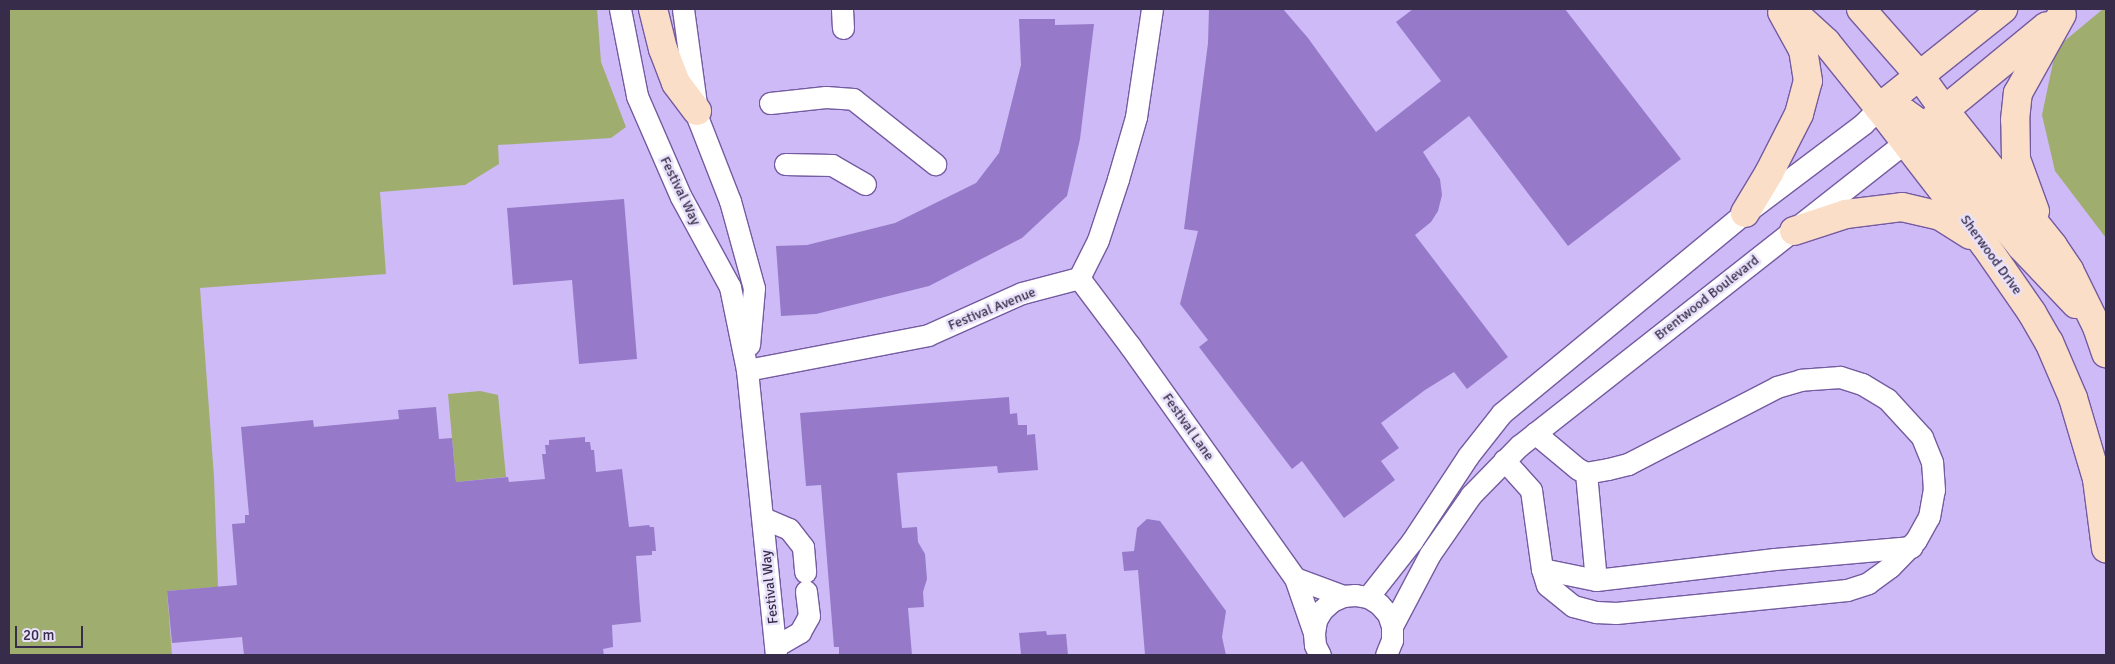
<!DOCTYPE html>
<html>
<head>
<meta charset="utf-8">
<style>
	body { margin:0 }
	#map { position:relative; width:2115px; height:664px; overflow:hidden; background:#cebaf7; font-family:Signika,sans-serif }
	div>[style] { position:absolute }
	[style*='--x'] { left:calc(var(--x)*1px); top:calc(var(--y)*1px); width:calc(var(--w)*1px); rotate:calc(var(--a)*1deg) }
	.green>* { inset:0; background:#9fae6f }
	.building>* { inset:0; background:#967ac9 }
	.roads { filter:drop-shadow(1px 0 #745ba0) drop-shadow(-1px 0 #745ba0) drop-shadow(0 1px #745ba0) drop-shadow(0 -1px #745ba0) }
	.minor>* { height:21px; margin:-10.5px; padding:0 10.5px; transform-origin:10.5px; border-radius:10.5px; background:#fff }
	.major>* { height:28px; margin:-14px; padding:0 14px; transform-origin:14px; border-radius:14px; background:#fbdec8 }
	span { translate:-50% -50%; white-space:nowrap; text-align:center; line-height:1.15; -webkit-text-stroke:5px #e9e2fa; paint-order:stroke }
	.street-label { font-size:14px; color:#372d4b }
	.frame { position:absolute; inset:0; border:10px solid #372d4b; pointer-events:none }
	.scale { position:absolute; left:15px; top:626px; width:68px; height:22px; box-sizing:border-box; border:2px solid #372d4b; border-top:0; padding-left:6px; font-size:15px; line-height:18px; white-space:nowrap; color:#372d4b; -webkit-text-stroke:4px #e9e2fa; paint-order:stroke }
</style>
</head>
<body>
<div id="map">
	<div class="green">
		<i style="clip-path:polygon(9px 9px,597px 9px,601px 62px,626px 127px,611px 138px,498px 145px,499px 164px,465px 185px,380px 192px,386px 274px,200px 288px,214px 477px,218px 587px,167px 591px,172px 655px,9px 655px)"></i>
		<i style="clip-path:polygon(2103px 9px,2106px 9px,2106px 238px,2055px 171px,2042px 115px,2056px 48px)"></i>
		<i style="clip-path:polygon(480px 391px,498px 395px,506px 477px,456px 482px,448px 394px)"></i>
	</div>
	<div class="building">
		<i style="clip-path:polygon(1209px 9px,1283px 9px,1308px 38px,1376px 132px,1441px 81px,1396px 22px,1413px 9px,1565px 9px,1681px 159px,1568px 246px,1469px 116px,1423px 152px,1440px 179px,1442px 195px,1438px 211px,1431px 222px,1415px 235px,1508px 357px,1467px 389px,1454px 372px,1425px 390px,1381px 423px,1399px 448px,1381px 461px,1395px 480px,1344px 518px,1302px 461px,1292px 469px,1199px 347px,1208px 340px,1180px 304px,1198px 231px,1184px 229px,1208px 43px)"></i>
		<i style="clip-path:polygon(1019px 19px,1055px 19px,1055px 25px,1094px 24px,1080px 139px,1067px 196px,1022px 238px,929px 286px,816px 314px,781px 316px,776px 246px,807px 245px,895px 223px,976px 183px,999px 153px,1021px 65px)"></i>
		<i style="clip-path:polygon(624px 199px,637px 359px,579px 364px,572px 280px,513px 285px,507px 208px)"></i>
		<i style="clip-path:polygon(1009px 397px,1010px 414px,1017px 413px,1018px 425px,1027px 425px,1027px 435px,1035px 434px,1038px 470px,998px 473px,997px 466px,897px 473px,902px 528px,917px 527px,918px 542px,925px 554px,927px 579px,923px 592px,924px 607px,908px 608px,912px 655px,839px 655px,839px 647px,834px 647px,821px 485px,806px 486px,800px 413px)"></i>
		<i style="clip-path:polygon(436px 407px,439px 439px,452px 438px,456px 482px,508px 477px,509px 482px,545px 479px,542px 454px,546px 454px,545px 445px,549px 445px,549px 440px,585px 437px,585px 442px,590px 442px,591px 450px,594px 450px,596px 472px,622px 469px,629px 527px,649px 525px,650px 527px,654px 527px,656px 551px,652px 551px,652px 555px,636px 556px,641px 622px,612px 625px,613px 647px,603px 649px,604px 655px,244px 655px,242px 637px,172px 643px,167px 591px,237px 585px,232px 524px,245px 523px,245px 515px,249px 515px,241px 427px,313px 420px,314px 427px,399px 419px,398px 410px)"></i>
		<i style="clip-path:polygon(1147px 519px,1160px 521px,1226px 611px,1222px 637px,1226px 655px,1145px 655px,1138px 570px,1124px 571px,1122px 552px,1134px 551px,1137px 528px)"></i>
		<i style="clip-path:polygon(1046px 631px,1047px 635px,1066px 634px,1068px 655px,1021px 655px,1019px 633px)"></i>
	</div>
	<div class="roads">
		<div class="minor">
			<i style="--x:620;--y:9;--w:89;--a:78.9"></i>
			<i style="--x:637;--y:96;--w:110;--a:66.5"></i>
			<i style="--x:681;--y:197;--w:102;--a:61.4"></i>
			<i style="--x:730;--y:287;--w:85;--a:78.4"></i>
			<i style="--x:747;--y:370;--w:286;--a:84.2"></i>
			<i style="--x:683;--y:9;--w:111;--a:82.2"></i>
			<i style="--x:698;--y:119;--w:88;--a:68.7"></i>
			<i style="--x:730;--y:201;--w:90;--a:74.6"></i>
			<i style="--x:754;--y:288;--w:57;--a:95"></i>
			<i style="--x:842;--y:9;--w:19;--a:87"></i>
			<i style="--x:770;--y:103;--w:56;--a:-6.1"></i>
			<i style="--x:826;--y:97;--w:27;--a:4"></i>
			<i style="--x:853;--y:99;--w:105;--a:38.4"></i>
			<i style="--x:785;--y:164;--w:47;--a:1.2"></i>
			<i style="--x:832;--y:165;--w:38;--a:30"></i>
			<i style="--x:1079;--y:278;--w:85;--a:53.1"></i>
			<i style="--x:1130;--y:346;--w:285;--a:54.6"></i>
			<i style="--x:1295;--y:578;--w:58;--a:70.9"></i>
			<i style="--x:747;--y:370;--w:184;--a:-10.9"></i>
			<i style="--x:928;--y:335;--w:103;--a:-24.1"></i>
			<i style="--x:1022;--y:293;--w:59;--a:-14.7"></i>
			<i style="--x:1079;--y:278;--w:42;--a:-63.4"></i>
			<i style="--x:1098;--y:240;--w:64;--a:-71.8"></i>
			<i style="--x:1118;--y:179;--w:65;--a:-73.8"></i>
			<i style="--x:1136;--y:117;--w:109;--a:-81.6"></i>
			<i style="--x:1504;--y:460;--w:40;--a:48"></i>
			<i style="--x:1531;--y:490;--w:80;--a:82.1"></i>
			<i style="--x:1542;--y:569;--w:17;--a:73"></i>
			<i style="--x:1547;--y:585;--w:33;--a:39"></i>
			<i style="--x:1573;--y:606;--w:24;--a:15"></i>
			<i style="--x:1596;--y:612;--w:20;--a:3"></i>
			<i style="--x:1616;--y:613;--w:232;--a:-5.7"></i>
			<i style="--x:1847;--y:590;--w:22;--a:-18"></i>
			<i style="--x:1868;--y:583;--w:27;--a:-36"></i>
			<i style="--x:1890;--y:567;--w:37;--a:-46"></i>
			<i style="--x:1916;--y:540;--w:26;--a:-61"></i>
			<i style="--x:1929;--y:517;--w:27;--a:-80"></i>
			<i style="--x:1934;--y:490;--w:28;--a:-94"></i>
			<i style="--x:1932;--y:462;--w:27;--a:-112"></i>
			<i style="--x:1922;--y:437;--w:52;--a:-132.6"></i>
			<i style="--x:1887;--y:399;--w:29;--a:-149"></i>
			<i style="--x:1862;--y:384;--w:23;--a:-162"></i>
			<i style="--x:1840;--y:377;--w:39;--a:176"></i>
			<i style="--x:1801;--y:380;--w:25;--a:164"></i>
			<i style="--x:1777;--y:387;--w:168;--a:152.7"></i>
			<i style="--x:1628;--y:464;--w:21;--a:166"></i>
			<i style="--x:1608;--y:469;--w:22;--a:170"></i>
			<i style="--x:1586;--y:473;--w:9;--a:-153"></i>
			<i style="--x:1578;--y:469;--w:56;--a:-140.1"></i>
			<i style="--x:1586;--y:473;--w:107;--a:84.7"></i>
			<i style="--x:763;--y:518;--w:28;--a:23"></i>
			<i style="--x:789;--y:529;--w:23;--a:52"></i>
			<i style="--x:803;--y:547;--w:25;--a:85"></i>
			<i style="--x:1542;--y:569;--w:55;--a:11.5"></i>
			<i style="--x:1596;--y:580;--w:180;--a:-6.7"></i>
			<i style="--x:1775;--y:559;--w:137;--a:-5"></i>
			<i style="--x:1295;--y:578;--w:51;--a:20.6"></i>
			<i style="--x:1368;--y:597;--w:71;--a:-51.8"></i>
			<i style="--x:1412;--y:541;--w:102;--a:-56.6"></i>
			<i style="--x:1468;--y:456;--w:55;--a:-51.7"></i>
			<i style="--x:1502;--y:413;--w:315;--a:-39.5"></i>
			<i style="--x:1745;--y:213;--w:148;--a:-37"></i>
			<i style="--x:1863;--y:124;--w:23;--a:-45"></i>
			<i style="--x:1392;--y:626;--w:81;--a:-62.2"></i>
			<i style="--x:1430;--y:554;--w:72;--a:-55.2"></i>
			<i style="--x:1471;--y:495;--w:69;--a:-45.6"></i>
			<i style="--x:1519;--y:446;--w:493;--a:-38.2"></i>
			<i style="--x:776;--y:646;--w:28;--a:-30"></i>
			<i style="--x:800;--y:632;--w:18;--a:-61"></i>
			<i style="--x:809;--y:616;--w:25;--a:-97"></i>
			<i style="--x:1320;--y:655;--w:11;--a:-117"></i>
			<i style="--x:1315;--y:645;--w:12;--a:-95"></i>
			<i style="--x:1314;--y:633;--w:13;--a:-81"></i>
			<i style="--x:1316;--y:620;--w:12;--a:-59"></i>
			<i style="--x:1322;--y:610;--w:13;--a:-42"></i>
			<i style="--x:1332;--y:601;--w:12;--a:-24"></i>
			<i style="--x:1343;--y:596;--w:12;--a:-5"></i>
			<i style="--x:1355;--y:595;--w:13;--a:9"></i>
			<i style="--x:1368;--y:597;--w:13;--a:32"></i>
			<i style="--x:1379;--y:604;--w:13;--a:48"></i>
			<i style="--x:1388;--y:614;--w:13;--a:72"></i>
			<i style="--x:1392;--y:626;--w:14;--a:90"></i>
			<i style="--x:1392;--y:640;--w:16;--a:112"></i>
		</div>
		<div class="major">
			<i style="--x:653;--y:9;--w:41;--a:76"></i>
			<i style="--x:663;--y:49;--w:36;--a:69"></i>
			<i style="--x:676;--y:83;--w:35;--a:53"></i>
			<i style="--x:1790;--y:9;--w:49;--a:42.5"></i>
			<i style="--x:1826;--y:42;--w:85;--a:51.2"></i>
			<i style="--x:1879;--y:108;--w:173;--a:52.3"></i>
			<i style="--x:1985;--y:245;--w:83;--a:55.3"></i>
			<i style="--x:2032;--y:313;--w:34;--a:60"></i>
			<i style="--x:2049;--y:342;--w:61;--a:66.8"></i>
			<i style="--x:2073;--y:398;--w:84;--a:73.5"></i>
			<i style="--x:2097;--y:479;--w:70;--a:82.6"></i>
			<i style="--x:1861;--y:9;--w:88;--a:48.7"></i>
			<i style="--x:1919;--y:75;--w:44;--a:54.2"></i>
			<i style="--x:1945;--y:111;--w:173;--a:51.3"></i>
			<i style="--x:2053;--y:246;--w:29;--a:56"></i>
			<i style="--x:2069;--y:270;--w:64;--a:63.8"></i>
			<i style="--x:2097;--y:327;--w:28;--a:71"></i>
			<i style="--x:1879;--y:108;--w:26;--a:11"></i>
			<i style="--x:1905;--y:113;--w:24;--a:36"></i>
			<i style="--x:1924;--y:127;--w:154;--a:50.8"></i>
			<i style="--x:2021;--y:246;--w:80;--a:46.5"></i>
			<i style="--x:1879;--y:108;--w:159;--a:-38.6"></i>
			<i style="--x:1930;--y:122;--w:151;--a:-39.4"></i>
			<i style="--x:2035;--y:211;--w:55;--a:-110.1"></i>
			<i style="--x:2016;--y:159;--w:39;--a:-91"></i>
			<i style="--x:2015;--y:120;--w:27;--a:-84"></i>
			<i style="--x:2018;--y:93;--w:90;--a:-60.9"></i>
			<i style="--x:1745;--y:213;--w:47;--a:-59"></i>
			<i style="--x:1769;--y:173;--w:66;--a:-63"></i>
			<i style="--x:1799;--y:114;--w:34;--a:-75"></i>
			<i style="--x:1808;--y:81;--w:31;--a:-99"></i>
			<i style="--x:1803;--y:50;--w:43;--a:-118.9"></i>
			<i style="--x:1794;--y:231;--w:55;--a:-18.1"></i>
			<i style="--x:1846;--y:214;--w:56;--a:-7.1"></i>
			<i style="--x:1902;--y:207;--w:39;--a:13"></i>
			<i style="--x:1940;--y:216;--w:36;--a:32"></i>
		</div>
	</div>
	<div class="street-label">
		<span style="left:680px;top:191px;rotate:64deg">Festival Way</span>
		<span style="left:1991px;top:255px;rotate:54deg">Sherwood Drive</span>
		<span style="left:1707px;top:298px;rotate:-38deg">Brentwood Boulevard</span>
		<span style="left:992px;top:309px;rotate:-22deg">Festival Avenue</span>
		<span style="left:1188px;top:427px;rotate:55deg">Festival Lane</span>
		<span style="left:770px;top:587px;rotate:-96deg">Festival Way</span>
	</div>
	<div class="frame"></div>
	<div class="scale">20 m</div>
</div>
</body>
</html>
